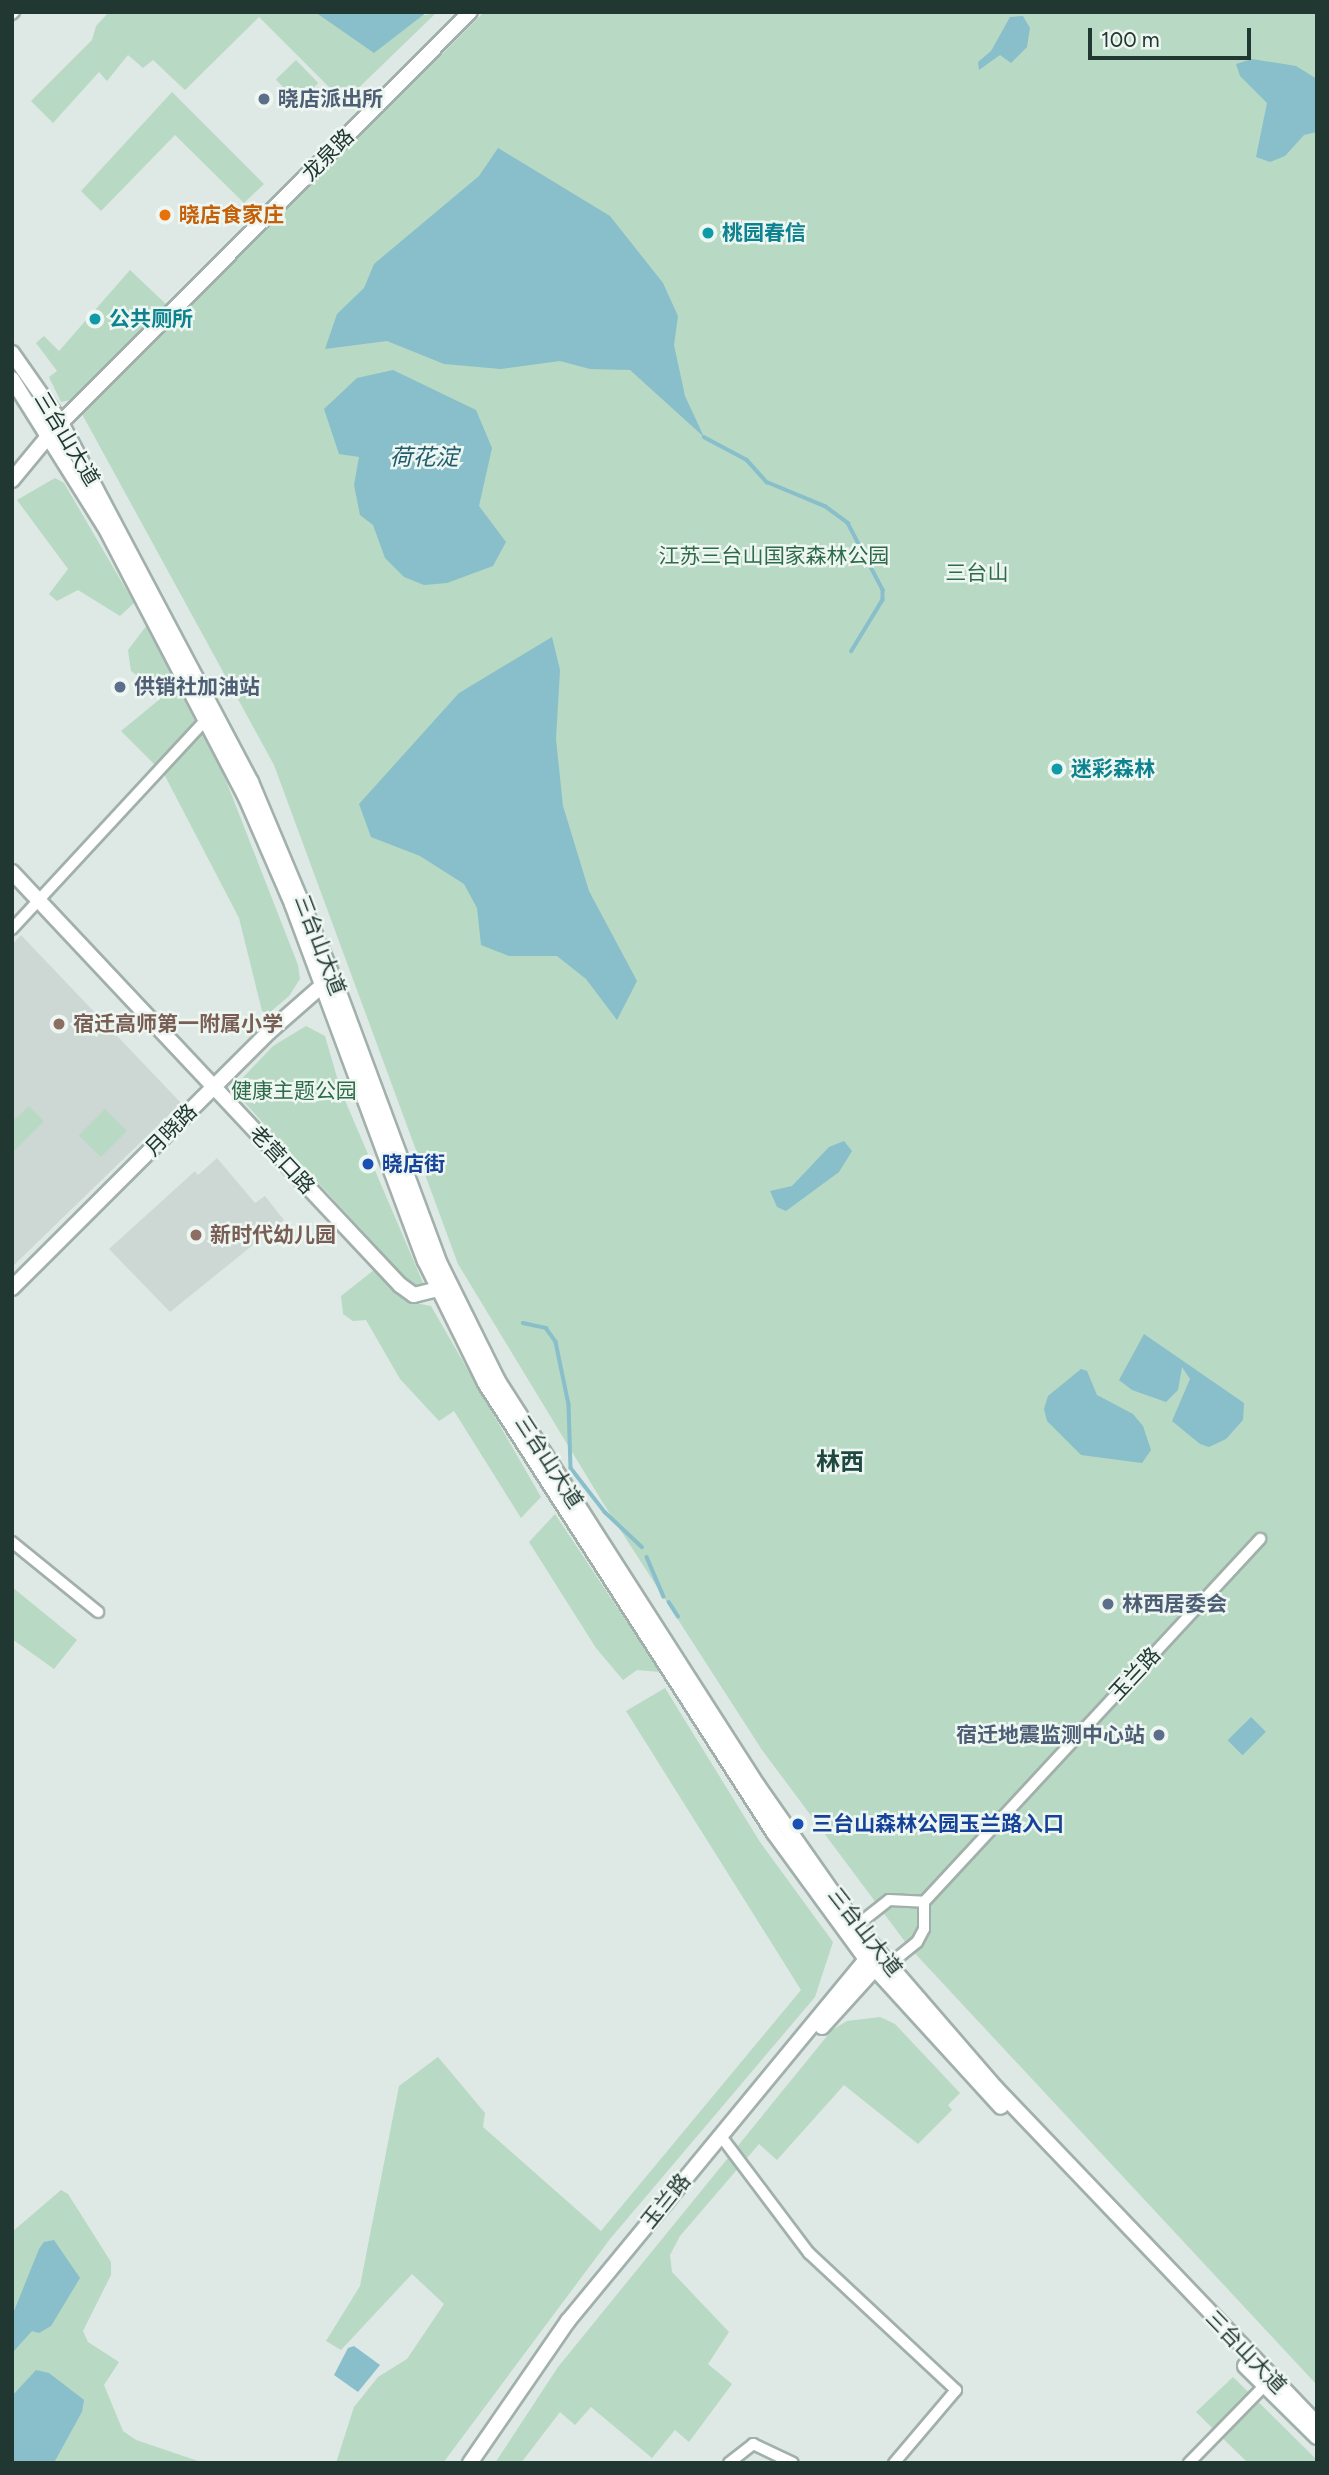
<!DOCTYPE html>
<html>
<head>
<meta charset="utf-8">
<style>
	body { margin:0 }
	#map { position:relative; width:1329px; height:2475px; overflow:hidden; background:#dee9e5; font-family:Figtree,"Noto Sans SC",sans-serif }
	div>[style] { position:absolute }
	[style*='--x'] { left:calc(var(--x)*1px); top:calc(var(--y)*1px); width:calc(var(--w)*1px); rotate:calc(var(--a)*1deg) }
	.built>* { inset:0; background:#cdd8d4 }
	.green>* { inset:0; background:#b8d9c3; transform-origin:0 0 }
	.water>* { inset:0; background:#89becb; transform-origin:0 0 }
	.stream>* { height:3.5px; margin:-1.75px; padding:0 1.75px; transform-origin:1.75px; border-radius:1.75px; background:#89becb }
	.roads { filter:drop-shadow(2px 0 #a2b0ac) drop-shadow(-2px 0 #a2b0ac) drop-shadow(0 2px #a2b0ac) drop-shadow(0 -2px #a2b0ac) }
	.street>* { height:10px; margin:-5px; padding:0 5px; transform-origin:5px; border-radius:5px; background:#fff }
	.secondary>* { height:14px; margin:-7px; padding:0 7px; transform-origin:7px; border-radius:7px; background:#fff }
	.dots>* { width:19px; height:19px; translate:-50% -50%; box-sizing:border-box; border:4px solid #eef6f2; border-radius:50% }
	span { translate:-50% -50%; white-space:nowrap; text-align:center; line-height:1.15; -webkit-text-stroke:5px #eef6f2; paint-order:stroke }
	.service-label { font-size:21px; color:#4e5e75; font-weight:700 }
	.left { translate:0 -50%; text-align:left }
	.right { translate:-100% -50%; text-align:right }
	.street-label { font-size:21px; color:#213732 }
	.food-label { font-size:21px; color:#c56008; font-weight:700 }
	.culture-label { font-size:21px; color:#0d838f; font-weight:700 }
	.park-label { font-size:21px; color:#2e6b48 }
	.education-label { font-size:21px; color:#785e54; font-weight:700 }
	.transit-label { font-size:21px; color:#164399; font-weight:700 }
	.water-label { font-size:23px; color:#205e6f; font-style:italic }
	.quarter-label { font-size:24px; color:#1f4840; font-weight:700 }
	.frame { position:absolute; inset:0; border:14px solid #213732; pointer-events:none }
	.scale { position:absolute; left:1088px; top:28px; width:163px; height:32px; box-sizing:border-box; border:4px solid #213732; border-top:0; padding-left:9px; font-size:21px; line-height:24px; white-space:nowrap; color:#213732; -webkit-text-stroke:5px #eef6f2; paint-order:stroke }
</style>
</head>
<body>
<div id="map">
	<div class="built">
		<i style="clip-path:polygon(21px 935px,181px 1103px,12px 1267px,12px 945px)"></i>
		<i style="clip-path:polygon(217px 1158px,255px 1203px,265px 1196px,284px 1220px,170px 1312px,109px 1249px,195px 1171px,198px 1175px)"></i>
	</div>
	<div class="green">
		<i style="clip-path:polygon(109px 12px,426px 15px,437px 12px,344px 102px,259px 17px,185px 90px,153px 60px,143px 68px,128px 55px,107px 81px,99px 72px,53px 123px,31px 101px,92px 40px,96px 26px)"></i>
		<i style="clip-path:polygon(484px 12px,1317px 12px,1317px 2385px,909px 1947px,762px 1750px,603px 1503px,458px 1264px,274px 765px,82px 414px)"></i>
		<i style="left:296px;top:60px;width:32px;height:28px;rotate:46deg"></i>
		<i style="clip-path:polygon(172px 92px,264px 184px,244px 203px,175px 135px,101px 211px,81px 191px)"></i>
		<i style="clip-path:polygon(130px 270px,169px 307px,80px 398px,61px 402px,49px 377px,57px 371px,36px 343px,44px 336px,59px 351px)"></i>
		<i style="clip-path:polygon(55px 478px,64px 483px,134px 603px,120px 616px,78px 590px,57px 601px,49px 594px,68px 569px,17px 500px)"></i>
		<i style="clip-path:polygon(147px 625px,173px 677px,143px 680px,131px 671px,128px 650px)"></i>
		<i style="clip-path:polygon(171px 690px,186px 696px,225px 778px,298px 965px,300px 979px,289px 996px,268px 1014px,262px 1011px,239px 918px,164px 774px,121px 731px)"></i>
		<i style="clip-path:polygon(306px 1026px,325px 1036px,341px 1091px,424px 1285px,416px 1289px,232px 1089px,273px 1046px)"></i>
		<i style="clip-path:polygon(29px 1106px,44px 1121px,12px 1153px,12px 1122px)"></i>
		<i style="left:105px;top:1109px;width:31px;height:37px;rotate:45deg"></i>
		<i style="clip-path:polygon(374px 1270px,405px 1301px,431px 1306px,541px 1497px,521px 1518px,454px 1411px,439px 1421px,400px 1379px,366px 1320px,353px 1321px,343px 1314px,341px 1296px)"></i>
		<i style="clip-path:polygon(555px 1514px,660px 1672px,637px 1670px,623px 1680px,596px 1648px,529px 1542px)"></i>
		<i style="clip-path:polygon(12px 1587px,77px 1640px,54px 1669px,12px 1639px)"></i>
		<i style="clip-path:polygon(665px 1688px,760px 1842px,833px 1942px,815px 1997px,610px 2239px,443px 2463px,336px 2463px,354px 2407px,378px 2377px,407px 2359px,444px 2304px,412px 2274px,341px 2350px,326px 2341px,360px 2286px,399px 2086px,438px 2057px,485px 2113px,483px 2127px,601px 2231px,801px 1990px,626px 1711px)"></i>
		<i style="clip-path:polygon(880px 2017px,895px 2024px,960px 2093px,948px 2105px,952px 2110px,918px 2144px,844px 2085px,777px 2160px,759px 2144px,680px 2236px,670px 2255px,672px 2272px,729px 2332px,708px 2364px,732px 2384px,689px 2442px,675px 2430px,652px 2458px,591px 2407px,575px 2425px,560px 2412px,521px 2463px,495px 2463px,558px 2367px,832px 2030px,847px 2021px)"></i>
		<i style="clip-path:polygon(61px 2190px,68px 2194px,111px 2262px,111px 2275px,83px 2331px,88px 2342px,119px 2362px,104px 2385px,123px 2431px,136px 2440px,204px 2463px,54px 2463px,82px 2412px,49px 2373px,12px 2396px,12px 2232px)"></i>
		<i style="clip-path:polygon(1233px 2377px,1317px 2460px,1317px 2463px,1248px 2463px,1196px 2412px)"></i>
	</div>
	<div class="water">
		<i style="clip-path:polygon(315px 12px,427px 12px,374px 53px)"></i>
		<i style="clip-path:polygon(1023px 16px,1030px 28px,1027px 47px,1011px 63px,1000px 55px,979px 70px,978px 62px,991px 51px,1010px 17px)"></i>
		<i style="clip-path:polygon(1252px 59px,1296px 66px,1317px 79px,1317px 132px,1304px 135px,1285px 156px,1270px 162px,1256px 157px,1267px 103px,1240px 76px,1236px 64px)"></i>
		<i style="clip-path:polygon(498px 148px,610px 216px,663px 283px,678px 316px,674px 345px,685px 396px,704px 437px,630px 370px,590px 369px,560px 361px,501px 369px,444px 364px,387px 341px,325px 349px,337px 314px,364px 288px,374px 264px,479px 176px)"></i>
		<i style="clip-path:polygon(393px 370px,476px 410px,492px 448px,479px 506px,506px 542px,493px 566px,447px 583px,424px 585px,404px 577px,385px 558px,373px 525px,360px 515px,354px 485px,359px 457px,339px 454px,324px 409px,357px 378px)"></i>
		<i style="clip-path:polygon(552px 637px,560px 670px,556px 739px,563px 806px,589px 891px,637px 981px,617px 1020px,586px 979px,557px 956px,509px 956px,481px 945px,477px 908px,464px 884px,420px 856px,371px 837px,359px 804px,459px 693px)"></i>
		<i style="clip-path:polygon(844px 1141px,852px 1151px,839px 1172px,786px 1211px,777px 1207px,770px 1191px,792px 1186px,829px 1147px)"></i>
		<i style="clip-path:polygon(1144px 1334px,1244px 1403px,1243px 1420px,1226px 1439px,1209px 1447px,1200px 1444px,1172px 1421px,1190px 1379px,1182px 1367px,1178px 1390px,1166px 1402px,1132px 1390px,1119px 1380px)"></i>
		<i style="clip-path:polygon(1081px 1369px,1087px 1371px,1097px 1395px,1133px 1414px,1143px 1426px,1151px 1450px,1142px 1463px,1081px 1455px,1047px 1421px,1044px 1409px,1048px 1396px)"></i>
		<i style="left:1251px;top:1717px;width:21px;height:33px;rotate:45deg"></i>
		<i style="clip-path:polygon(54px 2240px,80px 2278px,51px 2326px,39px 2333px,32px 2331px,12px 2353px,12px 2316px,39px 2249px,44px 2242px)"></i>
		<i style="clip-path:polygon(354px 2346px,380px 2365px,358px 2392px,334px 2375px,348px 2348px)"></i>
		<i style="clip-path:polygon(36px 2370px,49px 2373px,84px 2400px,82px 2412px,54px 2463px,12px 2463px,12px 2396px)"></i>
	</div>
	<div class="stream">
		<i style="--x:704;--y:437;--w:49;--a:28.1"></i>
		<i style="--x:747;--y:460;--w:30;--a:48"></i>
		<i style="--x:767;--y:482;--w:63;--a:22.5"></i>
		<i style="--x:825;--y:506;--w:29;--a:36"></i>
		<i style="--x:848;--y:523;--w:76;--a:62.4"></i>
		<i style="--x:883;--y:590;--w:10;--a:90"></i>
		<i style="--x:883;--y:600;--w:60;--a:121.3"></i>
		<i style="--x:523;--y:1323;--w:24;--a:12"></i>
		<i style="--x:546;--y:1328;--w:17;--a:54"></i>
		<i style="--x:556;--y:1342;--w:64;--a:78.3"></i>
		<i style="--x:569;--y:1405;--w:63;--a:88.2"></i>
		<i style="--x:571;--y:1468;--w:56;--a:52.3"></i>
		<i style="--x:605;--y:1512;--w:51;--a:43.4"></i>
		<i style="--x:647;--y:1557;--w:43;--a:67"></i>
		<i style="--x:669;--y:1602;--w:17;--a:57"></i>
	</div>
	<div class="roads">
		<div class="street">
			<i style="--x:12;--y:14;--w:3;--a:-45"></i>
			<i style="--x:12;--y:929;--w:290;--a:-47.2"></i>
			<i style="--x:12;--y:1542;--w:111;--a:39.1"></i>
			<i style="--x:924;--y:1902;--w:495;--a:-47.2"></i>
			<i style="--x:856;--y:1926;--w:42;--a:-38.2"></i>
			<i style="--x:889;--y:1900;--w:35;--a:3"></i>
			<i style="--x:924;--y:1902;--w:27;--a:90"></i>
			<i style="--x:924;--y:1929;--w:15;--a:118"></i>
			<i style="--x:917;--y:1942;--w:36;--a:141"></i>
			<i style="--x:720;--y:2135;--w:148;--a:53"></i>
			<i style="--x:809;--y:2253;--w:201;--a:43"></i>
			<i style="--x:956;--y:2390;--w:96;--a:130.3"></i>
			<i style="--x:729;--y:2463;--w:31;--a:-38"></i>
			<i style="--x:753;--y:2444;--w:44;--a:25.4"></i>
			<i style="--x:1189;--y:2463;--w:112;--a:-45.7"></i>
		</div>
		<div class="secondary">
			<i style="--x:12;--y:353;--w:85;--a:55"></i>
			<i style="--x:61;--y:423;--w:406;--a:62.1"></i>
			<i style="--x:251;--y:782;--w:214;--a:67.2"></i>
			<i style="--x:334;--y:979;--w:306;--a:69.6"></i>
			<i style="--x:441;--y:1266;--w:128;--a:63.6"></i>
			<i style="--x:498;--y:1381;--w:481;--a:57.3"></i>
			<i style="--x:758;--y:1786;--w:171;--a:55"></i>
			<i style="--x:856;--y:1926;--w:213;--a:49.2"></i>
			<i style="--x:995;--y:2087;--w:466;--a:46.3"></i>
			<i style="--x:12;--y:379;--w:175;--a:57.9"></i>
			<i style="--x:105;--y:527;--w:305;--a:62.5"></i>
			<i style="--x:246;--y:798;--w:116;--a:66.5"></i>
			<i style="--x:292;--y:904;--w:381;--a:69.6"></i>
			<i style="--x:425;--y:1261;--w:136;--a:63.8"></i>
			<i style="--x:485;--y:1383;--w:535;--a:57.29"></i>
			<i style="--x:774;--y:1833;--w:156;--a:53.9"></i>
			<i style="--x:866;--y:1959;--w:200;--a:47.6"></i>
			<i style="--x:12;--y:480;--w:60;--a:-50.4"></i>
			<i style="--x:50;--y:434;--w:595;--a:-45.14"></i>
			<i style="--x:12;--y:872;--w:567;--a:46.79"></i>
			<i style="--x:400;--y:1285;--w:17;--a:36"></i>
			<i style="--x:414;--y:1295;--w:34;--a:-14"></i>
			<i style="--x:12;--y:1288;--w:363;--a:-44.9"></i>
			<i style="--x:269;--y:1032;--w:77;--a:-41.3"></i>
			<i style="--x:822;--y:2027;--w:88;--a:-47.8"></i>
			<i style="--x:1245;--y:2366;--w:101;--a:44.6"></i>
			<i style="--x:470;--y:2463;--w:173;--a:-55.4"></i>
			<i style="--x:568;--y:2321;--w:477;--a:-50.5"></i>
		</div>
	</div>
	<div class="dots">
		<i style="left:264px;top:99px;background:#5c6f8a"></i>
		<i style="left:165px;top:215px;background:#e8710a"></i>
		<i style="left:708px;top:233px;background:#0f9aa8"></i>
		<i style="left:95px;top:319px;background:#0f9aa8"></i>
		<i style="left:120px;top:687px;background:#5c6f8a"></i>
		<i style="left:1057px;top:769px;background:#0f9aa8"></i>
		<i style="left:59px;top:1024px;background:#8d6e63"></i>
		<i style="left:368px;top:1164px;background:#1a4fb4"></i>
		<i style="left:196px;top:1235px;background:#8d6e63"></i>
		<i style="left:1108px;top:1604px;background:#5c6f8a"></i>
		<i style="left:1159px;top:1735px;background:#5c6f8a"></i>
		<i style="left:798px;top:1824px;background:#1a4fb4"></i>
	</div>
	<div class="service-label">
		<span class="left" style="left:278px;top:99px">晓店派出所</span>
		<span class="left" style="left:134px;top:687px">供销社加油站</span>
		<span class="left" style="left:1122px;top:1604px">林西居委会</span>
		<span class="right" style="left:1145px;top:1735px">宿迁地震监测中心站</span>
	</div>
	<div class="street-label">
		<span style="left:328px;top:155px;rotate:-45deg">龙泉路</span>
		<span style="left:67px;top:439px;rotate:59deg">三台山大道</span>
		<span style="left:320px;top:945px;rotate:69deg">三台山大道</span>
		<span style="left:171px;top:1130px;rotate:-45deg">月晓路</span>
		<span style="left:282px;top:1160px;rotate:47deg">老营口路</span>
		<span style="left:549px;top:1462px;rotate:57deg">三台山大道</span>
		<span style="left:1135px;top:1674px;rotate:-47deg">玉兰路</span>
		<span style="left:865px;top:1932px;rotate:52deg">三台山大道</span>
		<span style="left:666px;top:2201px;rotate:-51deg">玉兰路</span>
		<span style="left:1246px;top:2352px;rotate:46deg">三台山大道</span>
	</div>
	<div class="food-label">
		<span class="left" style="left:179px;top:215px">晓店食家庄</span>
	</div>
	<div class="culture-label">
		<span class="left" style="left:722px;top:233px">桃园春信</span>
		<span class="left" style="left:109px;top:319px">公共厕所</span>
		<span class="left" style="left:1071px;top:769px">迷彩森林</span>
	</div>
	<div class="park-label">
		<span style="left:774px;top:556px">江苏三台山国家森林公园</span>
		<span style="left:977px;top:573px">三台山</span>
		<span style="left:294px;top:1091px">健康主题公园</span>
	</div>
	<div class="education-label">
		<span class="left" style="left:73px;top:1024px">宿迁高师第一附属小学</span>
		<span class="left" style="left:210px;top:1235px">新时代幼儿园</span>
	</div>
	<div class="transit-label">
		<span class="left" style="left:382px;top:1164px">晓店街</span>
		<span class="left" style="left:812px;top:1824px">三台山森林公园玉兰路入口</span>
	</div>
	<div class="water-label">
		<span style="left:424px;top:457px">荷花淀</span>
	</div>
	<div class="quarter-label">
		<span style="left:840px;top:1462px">林西</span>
	</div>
	<div class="frame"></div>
	<div class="scale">100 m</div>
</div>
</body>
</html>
